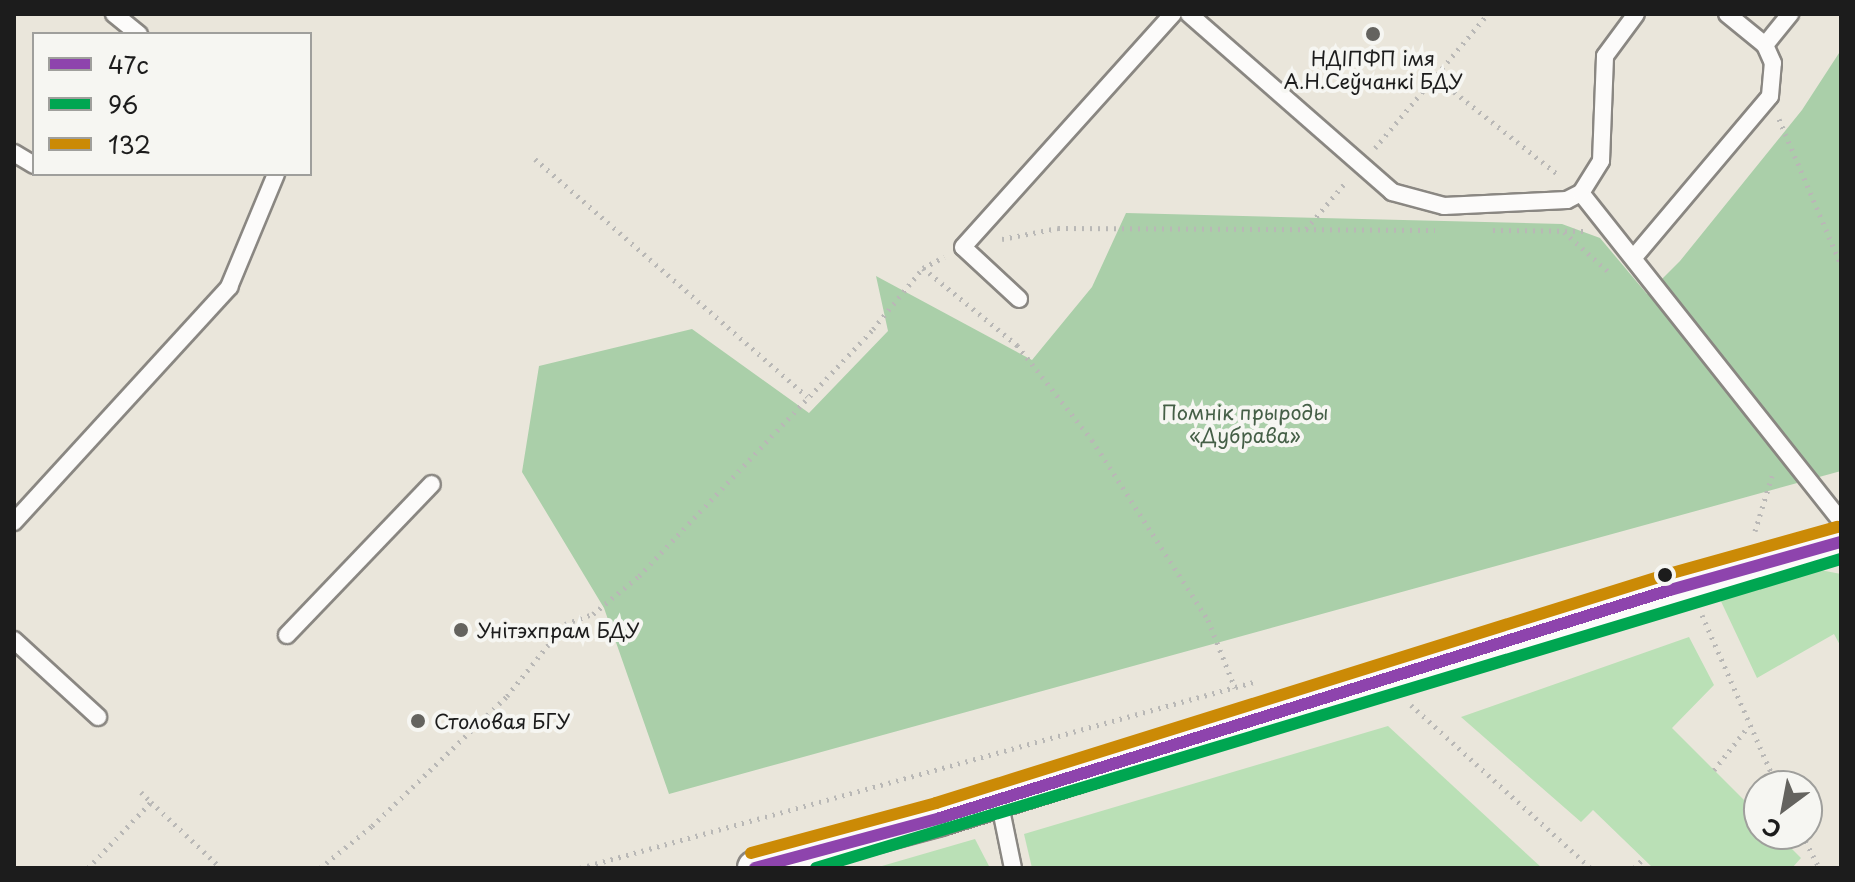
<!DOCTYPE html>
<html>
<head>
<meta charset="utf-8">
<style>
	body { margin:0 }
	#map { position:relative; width:1855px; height:882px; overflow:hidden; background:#eae6db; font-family:"Playpen Sans",sans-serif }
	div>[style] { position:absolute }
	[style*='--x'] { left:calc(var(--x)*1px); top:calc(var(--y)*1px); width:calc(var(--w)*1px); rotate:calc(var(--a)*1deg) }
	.green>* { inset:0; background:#bae0b6 }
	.forest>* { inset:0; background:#aacfa9 }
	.path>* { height:5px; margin-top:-2.5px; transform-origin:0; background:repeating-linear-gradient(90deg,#b9b8b6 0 2px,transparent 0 8px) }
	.roads { filter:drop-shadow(2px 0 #8a8782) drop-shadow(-2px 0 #8a8782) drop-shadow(0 2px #8a8782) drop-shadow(0 -2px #8a8782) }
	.service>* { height:16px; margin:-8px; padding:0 8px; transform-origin:8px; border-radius:8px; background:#fcfbfa }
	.minor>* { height:34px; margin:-17px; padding:0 17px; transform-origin:17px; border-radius:17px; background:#fcfbfa }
	.bus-1>* { height:12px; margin:-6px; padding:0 6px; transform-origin:6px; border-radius:6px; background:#8e44ad }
	.bus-2>* { height:12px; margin:-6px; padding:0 6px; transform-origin:6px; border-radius:6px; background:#00a651 }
	.bus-3>* { height:12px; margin:-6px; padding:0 6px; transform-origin:6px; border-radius:6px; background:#cb8a06 }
	.dots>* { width:22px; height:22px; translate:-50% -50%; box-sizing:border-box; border:4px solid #f6f6f2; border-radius:50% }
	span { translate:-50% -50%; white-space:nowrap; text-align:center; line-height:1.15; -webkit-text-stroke:8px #f6f6f2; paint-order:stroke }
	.poi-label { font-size:20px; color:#1c1c1c }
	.left { translate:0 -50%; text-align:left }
	.park-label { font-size:20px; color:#455f47 }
	.frame { position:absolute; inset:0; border:16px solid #1c1c1c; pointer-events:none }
	.legend { position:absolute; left:32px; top:32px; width:280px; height:144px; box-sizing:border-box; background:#f6f6f2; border:2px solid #9f9f9c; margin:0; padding:10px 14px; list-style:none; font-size:24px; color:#1c1c1c }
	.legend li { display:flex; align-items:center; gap:16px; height:40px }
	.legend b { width:40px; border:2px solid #9f9f9c }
	.north { position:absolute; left:1743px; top:770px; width:80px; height:80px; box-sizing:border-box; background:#f6f6f2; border:2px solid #9f9f9c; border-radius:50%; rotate:212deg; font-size:22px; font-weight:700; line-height:32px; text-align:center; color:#1c1c1c }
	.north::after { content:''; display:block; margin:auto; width:28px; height:36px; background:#64635f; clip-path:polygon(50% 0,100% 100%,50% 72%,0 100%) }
</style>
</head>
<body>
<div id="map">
	<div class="green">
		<i style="clip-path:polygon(1815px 569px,1841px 574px,1841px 647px,1834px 634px,1757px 678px,1718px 595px)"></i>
		<i style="clip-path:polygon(1689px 637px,1714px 685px,1672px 728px,1759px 815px,1759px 834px,1777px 834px,1801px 858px,1792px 868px,1653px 868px,1593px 810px,1581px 822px,1461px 717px)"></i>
		<i style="clip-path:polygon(1388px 726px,1542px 868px,1032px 868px,1024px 834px)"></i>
		<i style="clip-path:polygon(975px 839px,990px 868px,875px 868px)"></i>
	</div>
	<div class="forest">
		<i style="clip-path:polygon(1841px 50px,1841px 471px,669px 794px,604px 608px,522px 472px,539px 366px,692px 329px,809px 413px,888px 331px,876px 276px,1032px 360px,1092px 287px,1126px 213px,1562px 224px,1600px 238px,1647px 294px,1680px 261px,1802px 110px)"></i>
	</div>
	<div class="path">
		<i style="--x:1404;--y:52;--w:199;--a:38.5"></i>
		<i style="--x:1779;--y:119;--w:159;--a:67"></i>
		<i style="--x:1375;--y:148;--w:175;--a:-49.9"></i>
		<i style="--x:535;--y:159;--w:361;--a:41.1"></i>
		<i style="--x:1306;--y:229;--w:60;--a:-49.7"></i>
		<i style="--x:1493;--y:230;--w:90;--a:0.6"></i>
		<i style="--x:1564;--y:232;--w:62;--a:41.7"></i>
		<i style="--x:1002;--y:239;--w:57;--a:-11.1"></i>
		<i style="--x:1058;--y:228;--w:377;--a:0.3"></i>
		<i style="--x:923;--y:268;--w:122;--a:39.3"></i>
		<i style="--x:1017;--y:345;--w:121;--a:51.7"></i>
		<i style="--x:1092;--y:440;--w:214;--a:57.2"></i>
		<i style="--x:1208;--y:620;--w:73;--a:68.3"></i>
		<i style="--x:1755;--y:531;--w:61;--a:-72.8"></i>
		<i style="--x:1702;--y:615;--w:187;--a:66.3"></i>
		<i style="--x:1411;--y:705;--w:243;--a:42.2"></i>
		<i style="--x:1714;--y:770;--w:53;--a:-51.8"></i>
		<i style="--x:141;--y:792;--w:14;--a:45"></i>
		<i style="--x:1802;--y:834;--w:38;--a:63"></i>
		<i style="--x:88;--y:868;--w:91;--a:-46.3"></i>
		<i style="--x:151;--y:802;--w:96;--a:43.3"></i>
		<i style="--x:320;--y:868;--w:67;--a:-38.9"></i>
		<i style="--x:372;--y:826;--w:187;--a:-43.9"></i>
		<i style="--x:507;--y:696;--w:92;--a:-51.1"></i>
		<i style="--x:565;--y:624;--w:30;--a:-20"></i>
		<i style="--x:593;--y:614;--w:60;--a:-39.6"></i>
		<i style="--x:639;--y:576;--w:340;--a:-46.5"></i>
		<i style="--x:873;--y:329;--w:79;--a:-50.7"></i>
		<i style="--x:923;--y:268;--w:24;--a:-28"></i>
		<i style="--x:580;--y:868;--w:699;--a:-15.43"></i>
		<i style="--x:1634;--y:868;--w:13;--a:-45"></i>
	</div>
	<div class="roads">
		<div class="service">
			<i style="--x:114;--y:14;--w:32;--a:39"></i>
			<i style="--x:1189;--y:14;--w:270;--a:41.2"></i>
			<i style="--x:1392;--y:192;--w:54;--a:15.1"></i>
			<i style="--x:1444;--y:206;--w:123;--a:-2.8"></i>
			<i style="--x:1567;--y:200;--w:16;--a:-27"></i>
			<i style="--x:1581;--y:193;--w:419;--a:51.6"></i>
			<i style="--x:1765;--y:45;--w:40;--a:-51"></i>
			<i style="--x:14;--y:153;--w:23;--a:31"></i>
			<i style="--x:1581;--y:193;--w:38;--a:-58"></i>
			<i style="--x:1601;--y:161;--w:105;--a:-87.8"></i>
			<i style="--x:1605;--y:56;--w:52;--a:-53.6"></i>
			<i style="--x:1635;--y:256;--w:209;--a:-49.8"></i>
			<i style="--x:1770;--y:96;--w:33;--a:-85"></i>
			<i style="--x:1773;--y:63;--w:20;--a:-114"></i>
			<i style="--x:1765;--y:45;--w:49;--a:-140.8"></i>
			<i style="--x:1019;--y:299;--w:76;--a:-137.1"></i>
			<i style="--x:963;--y:247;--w:314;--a:-48"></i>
			<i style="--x:14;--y:522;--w:319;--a:-47.5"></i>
			<i style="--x:229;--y:287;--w:122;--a:-67.4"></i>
			<i style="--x:287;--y:635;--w:209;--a:-46.2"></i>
			<i style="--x:14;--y:640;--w:114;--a:42.5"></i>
			<i style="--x:999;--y:800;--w:69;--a:78.4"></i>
		</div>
		<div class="minor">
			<i style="--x:755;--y:868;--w:192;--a:-15.1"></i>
			<i style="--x:940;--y:818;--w:765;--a:-17.35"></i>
			<i style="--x:1670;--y:590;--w:178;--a:-15.7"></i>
		</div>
	</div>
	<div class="bus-1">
		<i style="--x:755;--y:868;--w:192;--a:-15.1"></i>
		<i style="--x:940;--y:818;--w:765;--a:-17.35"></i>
		<i style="--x:1670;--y:590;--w:178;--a:-15.7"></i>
	</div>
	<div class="bus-2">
		<i style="--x:816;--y:868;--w:1071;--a:-16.78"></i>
	</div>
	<div class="bus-3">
		<i style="--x:751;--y:853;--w:192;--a:-15.1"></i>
		<i style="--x:936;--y:803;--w:764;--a:-17.37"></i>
		<i style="--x:1665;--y:575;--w:179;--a:-15.6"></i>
	</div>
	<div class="dots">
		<i style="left:1373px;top:34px;background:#64635f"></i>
		<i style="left:1665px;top:575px;background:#1c1c1c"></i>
		<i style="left:461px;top:630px;background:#64635f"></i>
		<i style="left:418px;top:721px;background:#64635f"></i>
	</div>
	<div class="poi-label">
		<span style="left:1373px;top:70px">НДІПФП імя<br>А.Н.Сеўчанкі БДУ</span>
		<span class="left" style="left:477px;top:630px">Унітэхпрам БДУ</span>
		<span class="left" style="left:434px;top:721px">Столовая БГУ</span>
	</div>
	<div class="park-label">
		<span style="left:1245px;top:424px">Помнік прыроды<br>«Дубрава»</span>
	</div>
	<div class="frame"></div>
	<ul class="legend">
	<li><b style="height:10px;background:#8e44ad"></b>47с</li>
	<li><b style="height:10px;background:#00a651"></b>96</li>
	<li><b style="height:10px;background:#cb8a06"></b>132</li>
	</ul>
	<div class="north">С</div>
</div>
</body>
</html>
